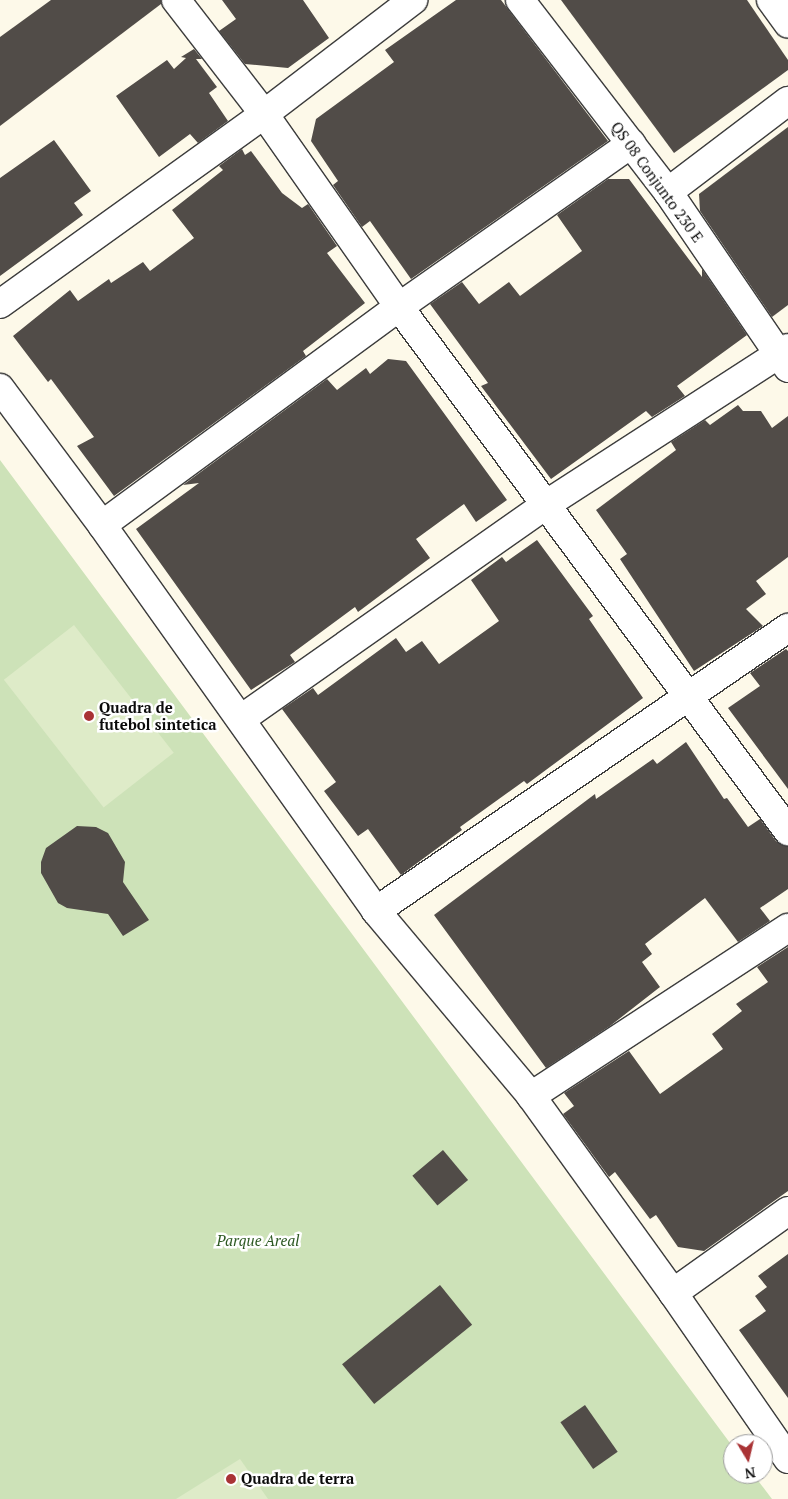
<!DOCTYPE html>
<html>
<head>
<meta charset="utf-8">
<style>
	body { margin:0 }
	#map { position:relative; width:788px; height:1499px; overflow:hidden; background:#fdf9e9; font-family:"PT Serif",serif }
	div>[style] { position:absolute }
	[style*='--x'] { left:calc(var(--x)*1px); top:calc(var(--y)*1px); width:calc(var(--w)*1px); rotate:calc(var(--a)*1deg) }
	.green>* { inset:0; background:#cde2b8 }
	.pitch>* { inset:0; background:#deebc8; transform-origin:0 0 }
	.building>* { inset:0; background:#514c48; transform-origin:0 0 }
	.roads { filter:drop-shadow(1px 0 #3d3d3d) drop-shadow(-1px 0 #3d3d3d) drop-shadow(0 1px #3d3d3d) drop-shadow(0 -1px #3d3d3d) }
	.minor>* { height:28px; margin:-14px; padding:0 14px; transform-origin:14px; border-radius:14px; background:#fff }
	.dots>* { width:14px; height:14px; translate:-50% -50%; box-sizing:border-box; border:2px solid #fff; border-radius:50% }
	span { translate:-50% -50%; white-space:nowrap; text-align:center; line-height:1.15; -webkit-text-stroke:5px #fff; paint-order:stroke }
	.street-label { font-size:15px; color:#0a0a0a }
	.poi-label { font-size:15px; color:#0a0a0a; font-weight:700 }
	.left { translate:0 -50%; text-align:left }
	.park-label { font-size:15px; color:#2d5923; font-style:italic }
	.north { position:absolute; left:723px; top:1434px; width:50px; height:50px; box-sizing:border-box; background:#fff; border:1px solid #9d9d9d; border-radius:50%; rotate:171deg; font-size:14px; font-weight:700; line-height:20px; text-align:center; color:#0a0a0a }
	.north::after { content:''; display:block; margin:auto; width:18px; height:22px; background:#a93335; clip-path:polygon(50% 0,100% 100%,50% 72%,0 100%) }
</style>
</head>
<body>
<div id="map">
	<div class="green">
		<i style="clip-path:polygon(0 460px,733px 1447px,733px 1474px,753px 1474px,772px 1499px,0 1499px)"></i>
	</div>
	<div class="pitch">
		<i style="left:74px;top:625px;width:162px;height:89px;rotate:52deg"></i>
		<i style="clip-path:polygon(240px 1459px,268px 1499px,176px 1499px)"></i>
	</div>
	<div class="building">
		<i style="clip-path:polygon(51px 0,161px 0,161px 4px,0 126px,0 37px)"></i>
		<i style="clip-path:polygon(222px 0,303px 0,329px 38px,288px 68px,245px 64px,219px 31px,236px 19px)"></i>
		<i style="clip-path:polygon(456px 0,501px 0,608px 141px,411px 279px,370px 221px,362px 227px,333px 185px,338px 181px,311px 141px,316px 119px,394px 62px,385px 50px)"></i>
		<i style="clip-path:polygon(561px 0,747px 0,788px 60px,788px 70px,674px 153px)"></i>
		<i style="clip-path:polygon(194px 49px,202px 59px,196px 59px,217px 87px,209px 93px,228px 121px,198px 143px,190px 134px,159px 157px,116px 96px,167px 60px,174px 69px,186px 58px,181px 57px)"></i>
		<i style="clip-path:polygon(788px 127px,788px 305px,772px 317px,700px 211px,699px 194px)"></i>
		<i style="clip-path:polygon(54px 140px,91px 191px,74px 203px,83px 215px,0 276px,0 178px)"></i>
		<i style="clip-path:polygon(242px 149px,245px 155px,251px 151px,282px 193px,302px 208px,308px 204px,337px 246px,327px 253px,365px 303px,303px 351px,306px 356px,114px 496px,77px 446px,94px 437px,51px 379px,48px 382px,13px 336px,70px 290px,78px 301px,109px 279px,111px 283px,143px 262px,150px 271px,194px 238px,172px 210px,223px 170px,219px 166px)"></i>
		<i style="clip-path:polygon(608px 179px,629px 179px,702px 277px,702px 269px,747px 335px,677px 386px,685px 396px,652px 417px,646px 411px,551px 479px,481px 386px,488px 383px,430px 304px,462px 282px,479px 304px,509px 282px,520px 296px,582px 251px,557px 215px)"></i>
		<i style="clip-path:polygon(388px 359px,406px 361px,507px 500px,476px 522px,464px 504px,416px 539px,430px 558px,358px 612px,355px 607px,290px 655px,295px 662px,251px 690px,136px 529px,199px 483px,183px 485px,327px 379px,337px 390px,366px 368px,370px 374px)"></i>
		<i style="clip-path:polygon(738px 405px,743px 411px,761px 411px,772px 428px,788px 416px,788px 557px,756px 581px,766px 594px,746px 609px,763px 626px,694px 671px,620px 559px,627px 554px,596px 510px,676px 450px,671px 442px,705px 420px,710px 425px)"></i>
		<i style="clip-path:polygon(537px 540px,593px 616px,589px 619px,643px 698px,527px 784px,524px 781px,460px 827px,462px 830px,401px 875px,368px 829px,358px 836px,324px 791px,336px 782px,282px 709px,313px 688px,318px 695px,396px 638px,406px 652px,422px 641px,439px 664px,499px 621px,471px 580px,502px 557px,506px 562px)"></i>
		<i style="clip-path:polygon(786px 649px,788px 651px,788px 789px,728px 708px,760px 686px,750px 673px)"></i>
		<i style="clip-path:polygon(686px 742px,724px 799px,727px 798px,748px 827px,760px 819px,776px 841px,788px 846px,788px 889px,760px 908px,770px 921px,738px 942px,705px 898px,645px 944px,652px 954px,642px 962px,660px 987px,610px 1026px,546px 1068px,434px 915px,595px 794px,596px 799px,653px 759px,657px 764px)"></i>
		<i style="clip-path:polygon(77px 826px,96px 827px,108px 833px,125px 862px,123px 882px,149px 920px,123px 936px,108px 914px,67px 908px,58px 903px,41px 873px,41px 862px,46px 848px)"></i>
		<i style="clip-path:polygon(788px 947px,788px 1191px,704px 1251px,678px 1247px,656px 1215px,650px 1219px,615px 1172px,609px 1177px,563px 1114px,574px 1106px,564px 1093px,629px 1051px,660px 1094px,723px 1049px,712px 1034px,742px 1011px,736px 1004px,768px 982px,757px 967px)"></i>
		<i style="left:443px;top:1150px;width:39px;height:40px;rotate:50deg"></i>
		<i style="clip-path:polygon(788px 1254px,788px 1398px,739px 1330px,766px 1311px,755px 1296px,767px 1287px,758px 1276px)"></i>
		<i style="left:440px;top:1285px;width:51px;height:126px;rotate:51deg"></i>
		<i style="left:585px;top:1405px;width:57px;height:30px;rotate:55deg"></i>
	</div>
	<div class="roads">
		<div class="minor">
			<i style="--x:176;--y:0;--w:144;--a:52.3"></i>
			<i style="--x:264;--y:114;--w:236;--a:55"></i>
			<i style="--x:399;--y:307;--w:653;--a:53.41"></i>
			<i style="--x:520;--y:0;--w:242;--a:52.4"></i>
			<i style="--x:668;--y:192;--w:213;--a:55.7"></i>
			<i style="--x:771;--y:0;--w:29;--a:54"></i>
			<i style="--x:668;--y:192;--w:151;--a:-37.2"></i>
			<i style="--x:0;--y:304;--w:325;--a:-35.7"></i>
			<i style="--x:264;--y:114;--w:188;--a:-37.4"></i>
			<i style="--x:0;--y:388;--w:171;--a:53.3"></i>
			<i style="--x:102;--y:525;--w:473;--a:54.6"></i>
			<i style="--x:376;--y:911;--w:241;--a:50"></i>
			<i style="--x:531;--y:1096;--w:243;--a:54.2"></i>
			<i style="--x:673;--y:1293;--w:202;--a:55.3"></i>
			<i style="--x:102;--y:525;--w:368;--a:-36.3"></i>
			<i style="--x:399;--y:307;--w:284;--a:-35.1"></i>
			<i style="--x:241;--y:719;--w:374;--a:-35.1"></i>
			<i style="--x:547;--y:504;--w:287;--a:-32.9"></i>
			<i style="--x:376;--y:911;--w:500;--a:-34.5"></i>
			<i style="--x:531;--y:1096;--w:307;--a:-33.2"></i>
			<i style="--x:673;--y:1293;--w:141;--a:-35.5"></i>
		</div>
	</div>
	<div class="dots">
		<i style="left:89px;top:716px;background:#a93335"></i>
		<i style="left:231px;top:1479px;background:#a93335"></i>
	</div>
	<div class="street-label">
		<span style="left:657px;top:182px;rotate:54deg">QS 08 Conjunto 230 E</span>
	</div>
	<div class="poi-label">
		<span class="left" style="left:99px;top:716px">Quadra de<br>futebol sintetica</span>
		<span class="left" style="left:241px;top:1479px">Quadra de terra</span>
	</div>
	<div class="park-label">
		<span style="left:258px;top:1241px">Parque Areal</span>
	</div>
	<div class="north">N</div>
</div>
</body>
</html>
